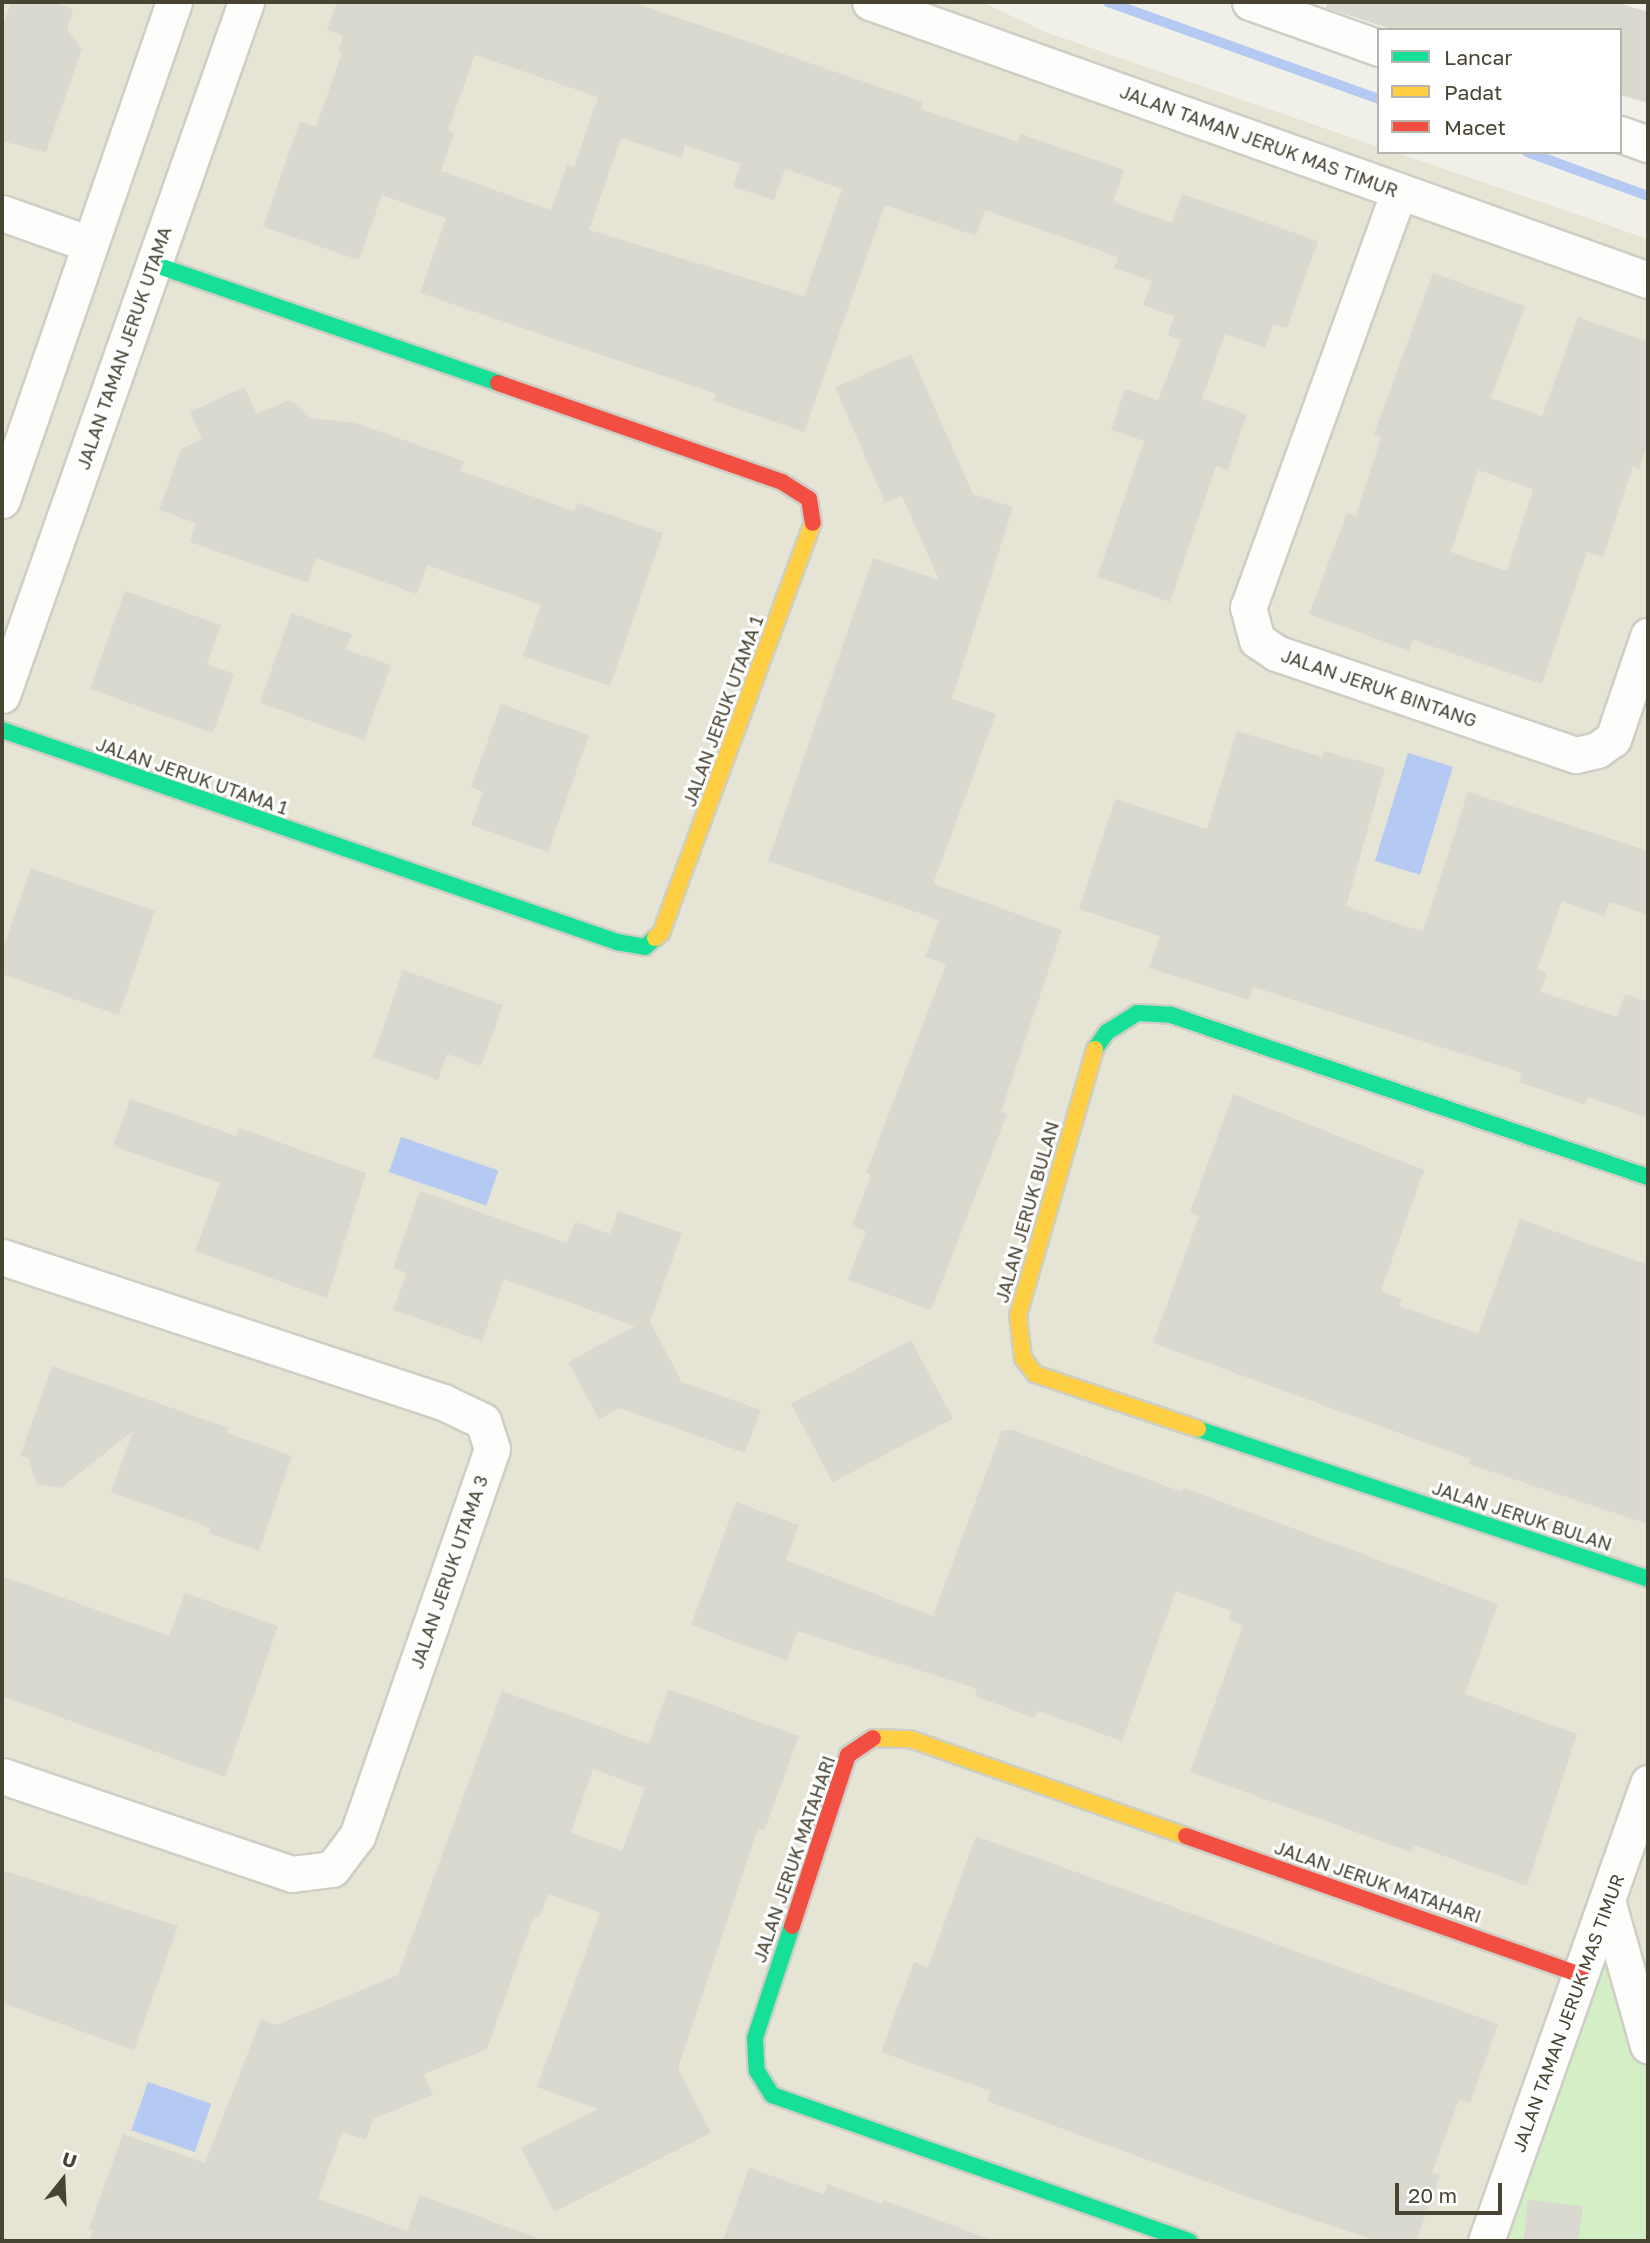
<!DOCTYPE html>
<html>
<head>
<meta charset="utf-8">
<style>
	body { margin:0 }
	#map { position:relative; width:1650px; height:2243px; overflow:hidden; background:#f0f0e8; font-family:"Golos Text",sans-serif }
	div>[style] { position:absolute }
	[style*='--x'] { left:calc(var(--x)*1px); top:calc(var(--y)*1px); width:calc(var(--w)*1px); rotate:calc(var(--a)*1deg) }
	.residential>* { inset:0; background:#e5e4d5 }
	.green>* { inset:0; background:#d4eec5 }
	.water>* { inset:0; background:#b4caf2; transform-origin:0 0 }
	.stream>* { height:10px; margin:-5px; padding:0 5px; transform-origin:5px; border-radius:5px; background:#b4caf2 }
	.building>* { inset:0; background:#d9d9d0; transform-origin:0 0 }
	.roads { filter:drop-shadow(2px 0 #cecec5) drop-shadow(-2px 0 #cecec5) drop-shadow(0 2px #cecec5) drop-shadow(0 -2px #cecec5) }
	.street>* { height:35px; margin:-17.5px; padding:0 17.5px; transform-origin:17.5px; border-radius:17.5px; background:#fdfdfc }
	.fast>* { height:16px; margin:-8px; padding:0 8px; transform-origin:8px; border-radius:8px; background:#16e098 }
	.slow>* { height:16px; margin:-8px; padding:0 8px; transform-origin:8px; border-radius:8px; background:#ffcf43 }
	.jam>* { height:16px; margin:-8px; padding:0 8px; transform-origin:8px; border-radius:8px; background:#f24e42 }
	span { translate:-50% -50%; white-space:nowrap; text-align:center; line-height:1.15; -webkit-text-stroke:6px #fff; paint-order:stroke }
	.street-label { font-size:18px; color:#474433 }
	.frame { position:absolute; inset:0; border:4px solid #474433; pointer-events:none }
	.legend { position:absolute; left:1377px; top:28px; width:245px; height:126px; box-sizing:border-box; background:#fff; border:2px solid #b5b4ad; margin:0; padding:9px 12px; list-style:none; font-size:21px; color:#474433 }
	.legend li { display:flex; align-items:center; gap:14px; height:35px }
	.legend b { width:35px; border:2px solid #b5b4ad }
	.north { position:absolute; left:28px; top:2145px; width:70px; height:70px; -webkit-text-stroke:5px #fff; paint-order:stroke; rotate:18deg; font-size:19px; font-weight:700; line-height:28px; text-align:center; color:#474433 }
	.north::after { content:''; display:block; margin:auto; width:24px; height:32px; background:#474433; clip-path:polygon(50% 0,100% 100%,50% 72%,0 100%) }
	.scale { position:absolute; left:1395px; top:2183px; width:107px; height:32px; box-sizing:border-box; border:4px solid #474433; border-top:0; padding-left:9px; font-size:21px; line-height:24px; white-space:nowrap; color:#474433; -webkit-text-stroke:5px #fff; paint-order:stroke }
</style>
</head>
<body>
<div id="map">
	<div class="residential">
		<i style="clip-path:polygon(2px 2px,982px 2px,1048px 33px,1379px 147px,1379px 152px,1395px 152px,1648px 239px,1648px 2241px,2px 2241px)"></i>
	</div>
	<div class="green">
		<i style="clip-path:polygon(1610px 1919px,1648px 2072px,1648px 2241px,1499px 2241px)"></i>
	</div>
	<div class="water">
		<i style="left:1408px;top:753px;width:47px;height:113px;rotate:17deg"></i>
		<i style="left:401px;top:1137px;width:103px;height:37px;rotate:19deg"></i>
		<i style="left:148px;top:2082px;width:67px;height:51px;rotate:19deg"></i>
	</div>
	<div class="stream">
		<i style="--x:1108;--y:2;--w:288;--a:19.7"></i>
		<i style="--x:1527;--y:152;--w:129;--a:20"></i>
	</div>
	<div class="building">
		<i style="clip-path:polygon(11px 2px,52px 2px,73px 9px,67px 29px,82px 49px,46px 152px,2px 141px,2px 28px)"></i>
		<i style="clip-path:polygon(evenodd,337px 2px,632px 2px,923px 102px,921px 109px,1018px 142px,1021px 134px,1124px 170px,1113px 202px,1172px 223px,1182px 194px,1318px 241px,1287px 328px,1273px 324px,1265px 348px,1225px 334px,1202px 399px,1247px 414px,1228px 470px,1216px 466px,1170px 602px,1097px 577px,1144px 441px,1111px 430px,1125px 389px,1158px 400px,1181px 340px,1168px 335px,1174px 316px,1143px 305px,1152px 281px,1114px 268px,1118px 257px,985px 210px,976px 236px,885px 205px,804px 432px,714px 401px,716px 394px,420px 293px,446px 218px,382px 195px,359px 260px,263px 227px,300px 121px,316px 127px,342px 53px,338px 52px,343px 36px,327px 30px,337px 2px,475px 55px,598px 97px,574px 167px,567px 165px,551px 210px,441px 171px,454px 133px,448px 130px,475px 55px,337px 2px,621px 138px,681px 158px,685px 145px,741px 164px,733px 187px,774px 200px,785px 169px,842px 189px,804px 296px,589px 230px,621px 138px)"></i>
		<i style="clip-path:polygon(1327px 2px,1615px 2px,1648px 12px,1648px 103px,1620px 95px,1620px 30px,1394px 30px,1326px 8px)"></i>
		<i style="clip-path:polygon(evenodd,1433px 273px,1525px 306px,1491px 398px,1542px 416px,1578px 317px,1648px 342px,1648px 444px,1639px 469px,1633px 466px,1603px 557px,1587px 552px,1542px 684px,1413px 640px,1409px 651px,1309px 614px,1347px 513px,1356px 516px,1381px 437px,1374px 434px,1433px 273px,1478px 470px,1533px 489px,1507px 571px,1451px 552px,1478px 470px)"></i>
		<i style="clip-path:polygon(911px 354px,973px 494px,1013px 507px,952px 699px,996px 714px,933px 884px,1062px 930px,1001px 1112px,1007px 1114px,931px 1310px,848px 1280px,866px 1231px,852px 1226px,871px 1175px,866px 1173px,946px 964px,925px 957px,939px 920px,768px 861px,873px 558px,939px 580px,902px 496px,885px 503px,835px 387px)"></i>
		<i style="clip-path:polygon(244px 387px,257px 414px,290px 400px,311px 418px,355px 423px,464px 461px,460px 471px,574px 511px,577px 503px,663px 533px,610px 686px,523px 656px,541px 605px,427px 565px,417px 594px,316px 558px,308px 583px,190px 542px,196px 523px,159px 510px,181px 449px,202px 439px,190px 412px)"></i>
		<i style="clip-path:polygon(125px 591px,221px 625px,207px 664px,234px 674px,213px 733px,90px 689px)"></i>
		<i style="clip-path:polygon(291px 613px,352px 634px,346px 650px,391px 665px,364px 740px,260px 703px)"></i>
		<i style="clip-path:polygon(501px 704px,589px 735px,548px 852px,471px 825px,483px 792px,471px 787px)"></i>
		<i style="clip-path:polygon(1237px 731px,1322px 757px,1324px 751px,1385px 768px,1346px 906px,1399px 924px,1423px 931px,1468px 792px,1648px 851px,1648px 915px,1610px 902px,1604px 916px,1562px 901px,1537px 970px,1547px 973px,1540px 992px,1617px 1017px,1625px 994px,1648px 1002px,1648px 1118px,1588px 1097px,1585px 1105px,1519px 1082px,1522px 1073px,1253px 987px,1249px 1000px,1149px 968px,1160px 936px,1079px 909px,1115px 799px,1207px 829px)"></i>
		<i style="clip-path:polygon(31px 868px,155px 911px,119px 1015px,2px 974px,2px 951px)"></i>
		<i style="clip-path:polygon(403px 970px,503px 1005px,481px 1066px,447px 1054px,438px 1080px,373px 1057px)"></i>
		<i style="clip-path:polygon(1233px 1094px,1424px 1170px,1381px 1291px,1402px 1299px,1400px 1306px,1478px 1334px,1520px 1219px,1648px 1265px,1648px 1524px,1468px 1464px,1470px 1459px,1153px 1343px,1199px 1216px,1190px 1212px)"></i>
		<i style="clip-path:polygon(130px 1099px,236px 1136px,239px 1128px,366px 1173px,327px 1298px,195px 1251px,220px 1183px,113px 1146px)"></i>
		<i style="clip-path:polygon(420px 1191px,567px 1243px,575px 1222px,610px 1234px,618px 1211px,682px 1233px,650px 1322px,682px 1382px,761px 1410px,745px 1453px,620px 1408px,599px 1419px,568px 1362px,635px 1326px,504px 1279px,482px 1341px,393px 1310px,407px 1273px,393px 1268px)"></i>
		<i style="left:911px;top:1340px;width:89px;height:136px;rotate:62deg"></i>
		<i style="clip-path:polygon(52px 1366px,229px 1428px,227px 1433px,292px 1456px,259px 1551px,209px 1533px,211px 1528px,111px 1492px,133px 1431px,61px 1488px,37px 1484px,28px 1458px,20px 1456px)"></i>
		<i style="clip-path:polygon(1002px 1430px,1013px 1430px,1182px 1492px,1184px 1488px,1498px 1604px,1465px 1694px,1577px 1734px,1527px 1886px,1414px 1845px,1411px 1852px,1190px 1772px,1243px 1625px,1229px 1620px,1231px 1611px,1176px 1591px,1122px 1741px,1038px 1711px,1035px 1718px,975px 1696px,977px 1689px,798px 1631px,787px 1661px,691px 1625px,736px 1502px,799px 1525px,786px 1560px,933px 1616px)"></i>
		<i style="clip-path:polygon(2px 1576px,169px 1636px,185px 1593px,278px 1626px,225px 1777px,2px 1696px)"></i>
		<i style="clip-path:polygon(evenodd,668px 1689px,799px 1736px,764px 1831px,758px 1828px,678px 2068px,711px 2133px,554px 2212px,521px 2148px,598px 2109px,537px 2087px,600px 1913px,548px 1894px,539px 1918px,534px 1916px,487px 2049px,424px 2074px,433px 2095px,373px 2119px,366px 2140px,342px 2132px,318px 2199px,407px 2231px,420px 2195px,537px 2238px,536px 2241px,90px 2241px,93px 2230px,89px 2228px,123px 2134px,205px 2163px,261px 2019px,276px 2025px,398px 1975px,502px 1691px,649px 1744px,668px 1689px,593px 1769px,645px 1788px,622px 1851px,571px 1833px,593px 1769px)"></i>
		<i style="clip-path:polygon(976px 1836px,1498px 2024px,1470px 2103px,1459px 2099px,1432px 2173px,1440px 2175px,1416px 2241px,1378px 2241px,1286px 2211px,987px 2101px,990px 2091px,881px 2052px,914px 1962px,928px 1967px)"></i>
		<i style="clip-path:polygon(2px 1870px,178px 1926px,134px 2050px,2px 2003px)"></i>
		<i style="clip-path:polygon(749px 2168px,824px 2194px,827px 2184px,882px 2204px,883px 2200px,987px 2238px,987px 2241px,723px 2241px)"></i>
		<i style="clip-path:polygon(1528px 2200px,1583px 2206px,1578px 2241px,1523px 2241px)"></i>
	</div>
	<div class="roads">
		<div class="street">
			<i style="--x:870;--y:2;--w:826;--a:19.66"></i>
			<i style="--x:1250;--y:2;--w:137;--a:19.6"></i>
			<i style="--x:1620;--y:134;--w:30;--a:20"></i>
			<i style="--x:1399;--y:191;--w:443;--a:109.9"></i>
			<i style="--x:1248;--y:607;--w:34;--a:75"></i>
			<i style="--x:1257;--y:640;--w:23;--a:34"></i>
			<i style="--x:1276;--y:653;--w:317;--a:18.8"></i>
			<i style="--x:1576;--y:755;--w:22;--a:-13"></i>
			<i style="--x:1597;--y:750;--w:19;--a:-35"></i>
			<i style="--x:1613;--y:739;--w:109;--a:-71.2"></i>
			<i style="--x:2;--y:213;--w:93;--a:19.4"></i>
			<i style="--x:2;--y:500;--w:527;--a:-70.95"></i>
			<i style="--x:2;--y:695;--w:735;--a:-70.6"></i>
			<i style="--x:2;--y:1257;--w:464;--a:18.2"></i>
			<i style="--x:443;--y:1402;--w:44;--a:25.4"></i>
			<i style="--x:483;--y:1421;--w:29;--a:72"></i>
			<i style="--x:492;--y:1449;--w:410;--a:109.2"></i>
			<i style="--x:357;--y:1836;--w:41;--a:127.1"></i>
			<i style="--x:332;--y:1869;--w:40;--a:172.9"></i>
			<i style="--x:292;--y:1874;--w:306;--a:-161.3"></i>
			<i style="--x:1608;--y:1904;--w:147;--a:74.2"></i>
			<i style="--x:1486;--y:2241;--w:486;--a:-70.5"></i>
		</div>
		<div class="fast">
			<i style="--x:153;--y:264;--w:365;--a:19"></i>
			<i style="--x:2;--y:730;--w:651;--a:19.02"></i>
			<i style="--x:617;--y:942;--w:28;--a:10"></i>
			<i style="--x:645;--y:947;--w:13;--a:-42"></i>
			<i style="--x:1095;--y:1049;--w:21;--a:-55"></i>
			<i style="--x:1107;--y:1032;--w:36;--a:-32"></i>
			<i style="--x:1137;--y:1013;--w:34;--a:3"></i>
			<i style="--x:1171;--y:1015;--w:504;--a:18.76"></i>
			<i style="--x:1198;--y:1429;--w:474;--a:18.4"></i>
			<i style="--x:792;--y:1926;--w:118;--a:108.3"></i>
			<i style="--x:755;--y:2038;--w:33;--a:87"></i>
			<i style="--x:757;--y:2071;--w:28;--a:58"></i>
			<i style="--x:772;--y:2095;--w:442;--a:19.3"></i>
		</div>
		<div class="slow">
			<i style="--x:655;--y:938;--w:8;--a:-40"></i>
			<i style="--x:661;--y:933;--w:437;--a:-69.7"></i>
			<i style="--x:1095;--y:1049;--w:277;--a:106.1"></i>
			<i style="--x:1018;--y:1315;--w:43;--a:83.4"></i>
			<i style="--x:1023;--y:1358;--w:20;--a:53"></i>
			<i style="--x:1035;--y:1374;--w:172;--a:18.6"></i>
			<i style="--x:873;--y:1738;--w:37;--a:2"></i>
			<i style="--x:910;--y:1739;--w:293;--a:19.4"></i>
		</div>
		<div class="jam">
			<i style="--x:498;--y:383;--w:301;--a:19.2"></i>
			<i style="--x:782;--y:482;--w:32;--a:32"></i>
			<i style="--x:809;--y:499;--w:24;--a:81"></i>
			<i style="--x:1186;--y:1836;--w:421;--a:19.4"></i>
			<i style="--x:792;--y:1926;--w:180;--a:-71.9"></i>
			<i style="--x:848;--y:1755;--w:30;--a:-34"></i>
		</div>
	</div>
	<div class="street-label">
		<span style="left:1259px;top:141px;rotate:20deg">JALAN TAMAN JERUK MAS TIMUR</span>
		<span style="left:124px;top:348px;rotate:-71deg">JALAN TAMAN JERUK UTAMA</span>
		<span style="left:1379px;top:688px;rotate:19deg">JALAN JERUK BINTANG</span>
		<span style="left:723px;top:711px;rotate:-70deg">JALAN JERUK UTAMA 1</span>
		<span style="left:192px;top:776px;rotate:19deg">JALAN JERUK UTAMA 1</span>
		<span style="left:1027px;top:1212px;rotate:-74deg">JALAN JERUK BULAN</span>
		<span style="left:1522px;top:1516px;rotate:18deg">JALAN JERUK BULAN</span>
		<span style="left:449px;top:1572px;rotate:-71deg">JALAN JERUK UTAMA 3</span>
		<span style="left:794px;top:1859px;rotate:-71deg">JALAN JERUK MATAHARI</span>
		<span style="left:1378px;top:1882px;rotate:19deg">JALAN JERUK MATAHARI</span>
		<span style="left:1568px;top:2013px;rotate:-70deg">JALAN TAMAN JERUK MAS TIMUR</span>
	</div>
	<div class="frame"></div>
	<ul class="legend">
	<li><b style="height:9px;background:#16e098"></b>Lancar</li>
	<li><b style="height:9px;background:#ffcf43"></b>Padat</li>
	<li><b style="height:9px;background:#f24e42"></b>Macet</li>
	</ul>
	<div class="north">U</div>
	<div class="scale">20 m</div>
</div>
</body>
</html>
